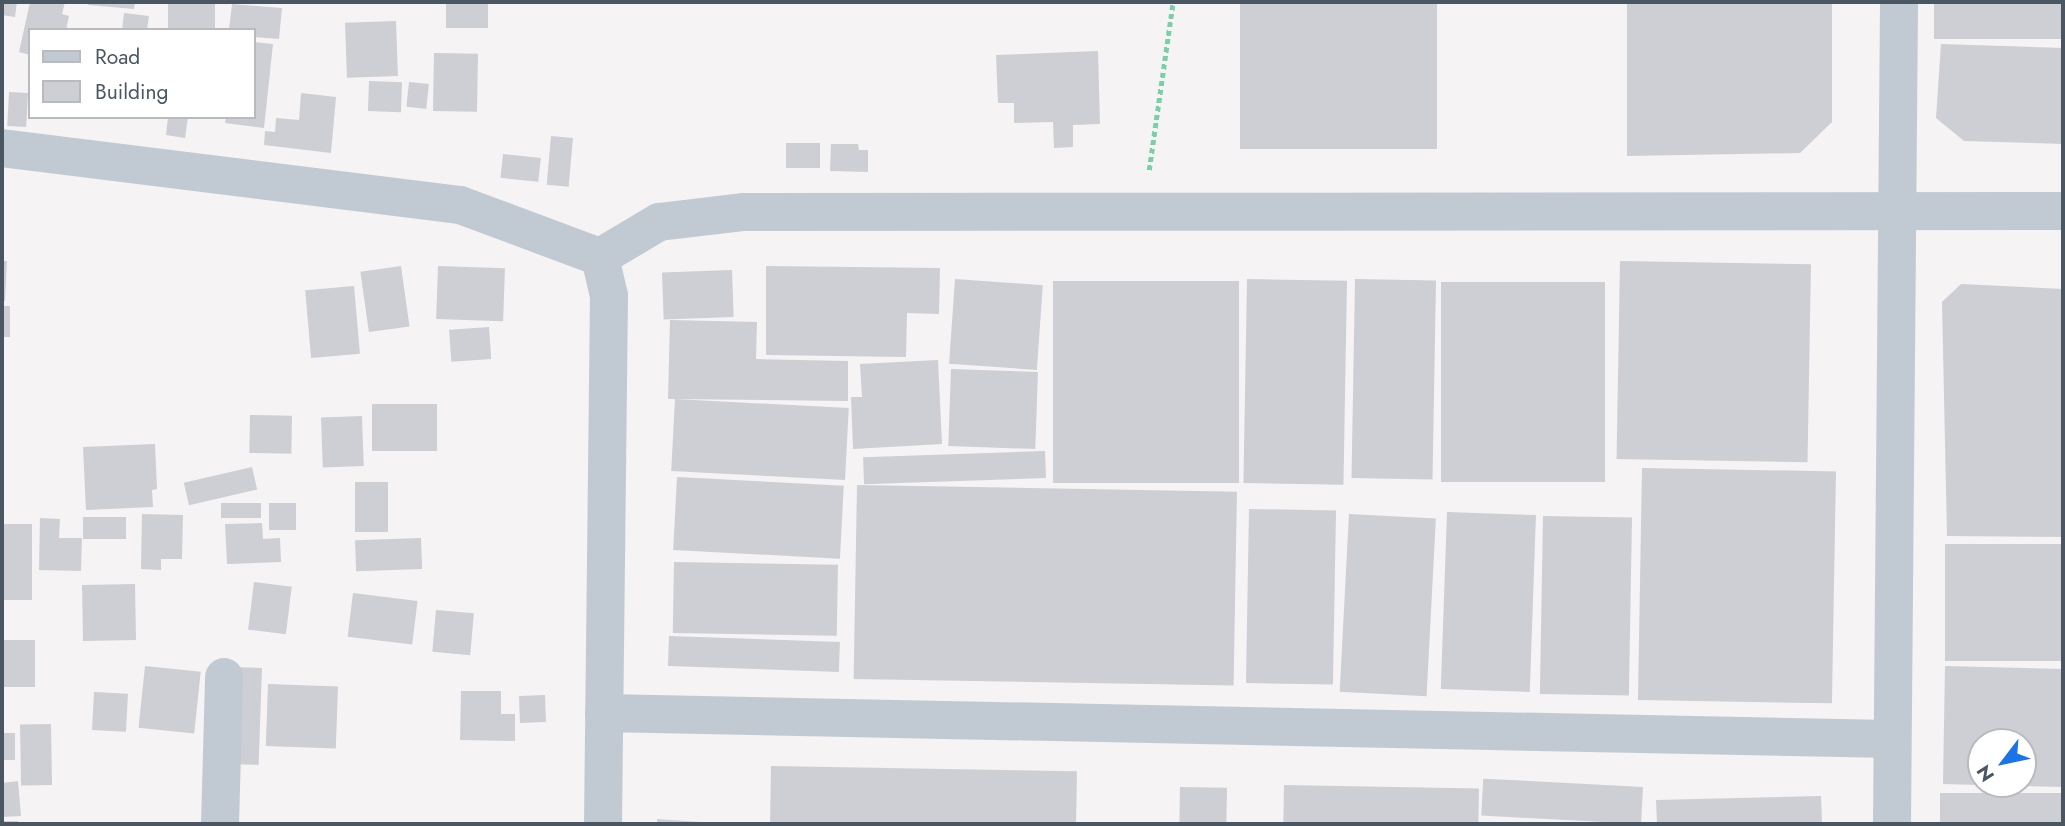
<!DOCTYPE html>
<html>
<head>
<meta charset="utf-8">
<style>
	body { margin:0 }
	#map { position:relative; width:2065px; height:826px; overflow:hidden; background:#f5f3f3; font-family:Jost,sans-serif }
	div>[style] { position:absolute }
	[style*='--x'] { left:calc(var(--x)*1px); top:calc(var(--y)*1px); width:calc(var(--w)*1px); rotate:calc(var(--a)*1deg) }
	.building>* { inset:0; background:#cdcfd5; transform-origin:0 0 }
	.path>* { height:4.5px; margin-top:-2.25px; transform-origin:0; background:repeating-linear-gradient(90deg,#7ad0a6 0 5px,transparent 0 8.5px) }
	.minor>* { height:38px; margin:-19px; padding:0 19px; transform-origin:19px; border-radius:19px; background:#c1cad2 }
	span { translate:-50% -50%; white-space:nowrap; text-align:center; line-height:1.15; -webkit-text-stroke:5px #fff; paint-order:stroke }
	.frame { position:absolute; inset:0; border:4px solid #4a5661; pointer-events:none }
	.legend { position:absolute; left:28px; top:28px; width:228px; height:91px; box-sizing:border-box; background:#fff; border:2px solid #b7bbc0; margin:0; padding:9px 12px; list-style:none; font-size:21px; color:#4a5661 }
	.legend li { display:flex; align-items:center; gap:14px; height:35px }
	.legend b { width:35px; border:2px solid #b7bbc0 }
	.north { position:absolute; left:1967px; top:728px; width:70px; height:70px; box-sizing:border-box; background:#fff; border:2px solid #b7bbc0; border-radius:50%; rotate:238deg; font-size:19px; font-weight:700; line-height:28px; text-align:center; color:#4a5661 }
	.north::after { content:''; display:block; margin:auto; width:24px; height:32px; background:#1a73e8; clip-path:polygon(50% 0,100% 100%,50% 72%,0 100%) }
</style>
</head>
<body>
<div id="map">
	<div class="building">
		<i style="clip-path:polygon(2px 2px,17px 2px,15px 17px,2px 15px)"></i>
		<i style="clip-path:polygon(30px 2px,65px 2px,62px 14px,69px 16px,66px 30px,30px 30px,30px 55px,19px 52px)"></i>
		<i style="clip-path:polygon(89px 2px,135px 2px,134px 9px,88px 5px)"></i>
		<i style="left:168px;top:2px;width:47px;height:28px"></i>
		<i style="left:446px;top:2px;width:42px;height:26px"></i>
		<i style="left:1240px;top:2px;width:197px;height:147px"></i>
		<i style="clip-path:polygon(1627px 2px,1832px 2px,1832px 122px,1800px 153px,1627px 156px)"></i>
		<i style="left:1934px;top:2px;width:129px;height:37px"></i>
		<i style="clip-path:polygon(232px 4px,282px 8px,279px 39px,254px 37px,254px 30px,229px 30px)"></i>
		<i style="clip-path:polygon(124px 13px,149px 16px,147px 30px,122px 30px)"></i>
		<i style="left:396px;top:21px;width:55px;height:51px;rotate:88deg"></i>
		<i style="clip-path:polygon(254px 42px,273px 44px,264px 128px,225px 123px,226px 117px,254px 117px)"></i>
		<i style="clip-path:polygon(1941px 44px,2063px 48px,2063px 144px,1964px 141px,1936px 118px)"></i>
		<i style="clip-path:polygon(1098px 51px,1100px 124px,1073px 125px,1073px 147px,1054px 148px,1053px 122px,1014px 123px,1014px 103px,998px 103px,996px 55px)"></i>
		<i style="left:434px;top:53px;width:44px;height:58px;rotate:1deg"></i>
		<i style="left:369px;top:81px;width:33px;height:30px;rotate:2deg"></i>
		<i style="left:409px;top:82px;width:20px;height:25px;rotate:6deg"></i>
		<i style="left:9px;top:92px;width:19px;height:34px;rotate:3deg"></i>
		<i style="clip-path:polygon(301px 93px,336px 97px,331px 153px,264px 145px,265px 131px,275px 132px,276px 118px,299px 120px)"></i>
		<i style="clip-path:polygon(168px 117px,188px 117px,185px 138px,166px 135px)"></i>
		<i style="left:551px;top:136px;width:22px;height:49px;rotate:5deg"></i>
		<i style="left:820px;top:143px;width:25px;height:34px;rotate:90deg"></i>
		<i style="clip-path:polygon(831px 144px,858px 144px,859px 150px,868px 150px,868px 172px,830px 171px)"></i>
		<i style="left:503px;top:154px;width:38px;height:24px;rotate:6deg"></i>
		<i style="clip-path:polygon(2px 261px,7px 261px,5px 301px,2px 300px)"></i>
		<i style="left:1620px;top:261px;width:191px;height:198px;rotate:1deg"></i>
		<i style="left:401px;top:266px;width:61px;height:41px;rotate:82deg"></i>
		<i style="left:438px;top:266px;width:67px;height:53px;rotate:2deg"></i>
		<i style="clip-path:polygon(766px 266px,940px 268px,939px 314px,907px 313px,906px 357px,766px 355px)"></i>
		<i style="left:732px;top:270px;width:47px;height:70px;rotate:88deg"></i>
		<i style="left:955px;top:279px;width:88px;height:85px;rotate:4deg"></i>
		<i style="left:1247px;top:279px;width:100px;height:204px;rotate:1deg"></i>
		<i style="left:1355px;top:279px;width:81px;height:199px;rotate:1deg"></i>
		<i style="left:1053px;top:281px;width:186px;height:202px"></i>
		<i style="left:1441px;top:282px;width:164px;height:200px"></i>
		<i style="clip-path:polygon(1961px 284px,2063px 289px,2063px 537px,1947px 536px,1942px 302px)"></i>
		<i style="left:354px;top:286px;width:68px;height:49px;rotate:85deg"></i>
		<i style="left:2px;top:306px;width:8px;height:31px"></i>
		<i style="clip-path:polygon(670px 320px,757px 322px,756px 359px,848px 361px,848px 401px,668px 399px)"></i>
		<i style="left:489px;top:327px;width:32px;height:40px;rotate:86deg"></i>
		<i style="clip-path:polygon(938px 360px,942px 444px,853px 449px,851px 397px,862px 397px,860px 364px)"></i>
		<i style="left:951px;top:369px;width:87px;height:77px;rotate:2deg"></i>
		<i style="left:675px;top:399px;width:174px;height:72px;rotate:3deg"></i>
		<i style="left:372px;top:404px;width:65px;height:47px"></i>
		<i style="left:250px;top:415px;width:42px;height:38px;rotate:1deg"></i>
		<i style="left:362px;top:416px;width:50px;height:41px;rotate:88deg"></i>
		<i style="clip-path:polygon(155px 444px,157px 489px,152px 490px,153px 507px,86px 510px,83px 447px)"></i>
		<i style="left:1045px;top:451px;width:27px;height:182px;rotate:88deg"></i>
		<i style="left:252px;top:467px;width:23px;height:70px;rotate:77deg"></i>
		<i style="left:1642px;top:468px;width:194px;height:232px;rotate:1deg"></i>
		<i style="left:677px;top:477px;width:167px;height:73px;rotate:3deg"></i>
		<i style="left:355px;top:482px;width:33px;height:50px"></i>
		<i style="left:857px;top:485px;width:380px;height:194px;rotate:1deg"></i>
		<i style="left:261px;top:503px;width:15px;height:40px;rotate:90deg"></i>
		<i style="left:269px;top:503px;width:27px;height:27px"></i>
		<i style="left:1249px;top:509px;width:87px;height:174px;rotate:1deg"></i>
		<i style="left:1447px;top:512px;width:89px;height:177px;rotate:2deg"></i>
		<i style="clip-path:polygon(142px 514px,183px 515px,182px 559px,161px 559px,161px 570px,141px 569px)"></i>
		<i style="left:1349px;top:514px;width:87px;height:178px;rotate:3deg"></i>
		<i style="left:1543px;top:516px;width:89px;height:178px;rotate:1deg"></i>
		<i style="left:126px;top:517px;width:22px;height:43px;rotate:90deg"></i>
		<i style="clip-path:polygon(40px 518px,60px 519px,59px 538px,82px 538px,81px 571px,39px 570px)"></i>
		<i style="clip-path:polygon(262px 523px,263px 539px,280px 538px,281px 562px,227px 564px,225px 524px)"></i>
		<i style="left:2px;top:524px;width:30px;height:76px"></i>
		<i style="left:421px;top:538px;width:31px;height:66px;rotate:88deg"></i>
		<i style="left:1945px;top:544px;width:118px;height:117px"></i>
		<i style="left:674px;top:562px;width:164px;height:71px;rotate:1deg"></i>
		<i style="left:254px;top:582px;width:38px;height:48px;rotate:7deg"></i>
		<i style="left:135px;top:584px;width:56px;height:53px;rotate:89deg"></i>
		<i style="left:353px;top:593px;width:65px;height:44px;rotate:7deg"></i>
		<i style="left:436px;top:610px;width:38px;height:42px;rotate:5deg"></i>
		<i style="left:669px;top:636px;width:171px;height:30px;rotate:2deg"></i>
		<i style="left:2px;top:640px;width:33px;height:47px"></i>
		<i style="left:145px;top:666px;width:56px;height:62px;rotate:6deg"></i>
		<i style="clip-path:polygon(1945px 666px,2063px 669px,2063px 787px,2023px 786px,2023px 742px,1981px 742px,1981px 785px,1943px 784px)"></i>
		<i style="left:234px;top:667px;width:28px;height:97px;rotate:2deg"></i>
		<i style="left:268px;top:684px;width:70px;height:62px;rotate:2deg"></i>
		<i style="clip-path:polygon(461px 691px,501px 691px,501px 714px,515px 714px,515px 741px,460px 740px)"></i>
		<i style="left:94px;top:692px;width:34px;height:38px;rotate:3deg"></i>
		<i style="left:545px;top:695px;width:27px;height:26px;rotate:88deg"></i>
		<i style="left:51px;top:724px;width:61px;height:31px;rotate:89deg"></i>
		<i style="left:2px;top:733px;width:13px;height:27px"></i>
		<i style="left:771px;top:766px;width:306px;height:58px;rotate:1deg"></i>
		<i style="clip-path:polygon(18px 781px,21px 816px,2px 817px,2px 783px)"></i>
		<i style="left:1284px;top:785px;width:195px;height:39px;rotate:1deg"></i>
		<i style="left:1180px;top:787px;width:47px;height:37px;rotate:1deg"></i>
		<i style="left:1643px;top:787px;width:37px;height:160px;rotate:93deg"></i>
		<i style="left:2063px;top:793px;width:31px;height:123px;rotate:90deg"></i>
		<i style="clip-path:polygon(1821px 796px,1822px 824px,1657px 824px,1656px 800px)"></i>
		<i style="clip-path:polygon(657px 819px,700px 822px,700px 824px,657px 824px)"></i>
		<i style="left:2px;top:821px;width:16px;height:3px"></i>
	</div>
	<div class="path">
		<i style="--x:1149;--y:170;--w:170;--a:-81.9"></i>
	</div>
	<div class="minor">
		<i style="--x:2;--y:148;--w:462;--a:7.1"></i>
		<i style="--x:460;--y:205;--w:149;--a:20.4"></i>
		<i style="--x:600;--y:257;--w:69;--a:-30.7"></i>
		<i style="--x:659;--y:222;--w:86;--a:-6.7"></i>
		<i style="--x:744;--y:212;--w:1319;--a:-0.04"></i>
		<i style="--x:600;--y:257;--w:39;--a:77"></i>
		<i style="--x:609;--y:295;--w:529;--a:90.65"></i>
		<i style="--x:604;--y:713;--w:1286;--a:1.16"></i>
		<i style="--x:220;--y:824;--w:147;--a:-88.4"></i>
		<i style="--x:1892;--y:824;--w:822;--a:-89.51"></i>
	</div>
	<div class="frame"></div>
	<ul class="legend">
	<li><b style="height:9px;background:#c1cad2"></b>Road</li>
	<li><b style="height:19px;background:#cdcfd5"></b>Building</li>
	</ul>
	<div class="north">N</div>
</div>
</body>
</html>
